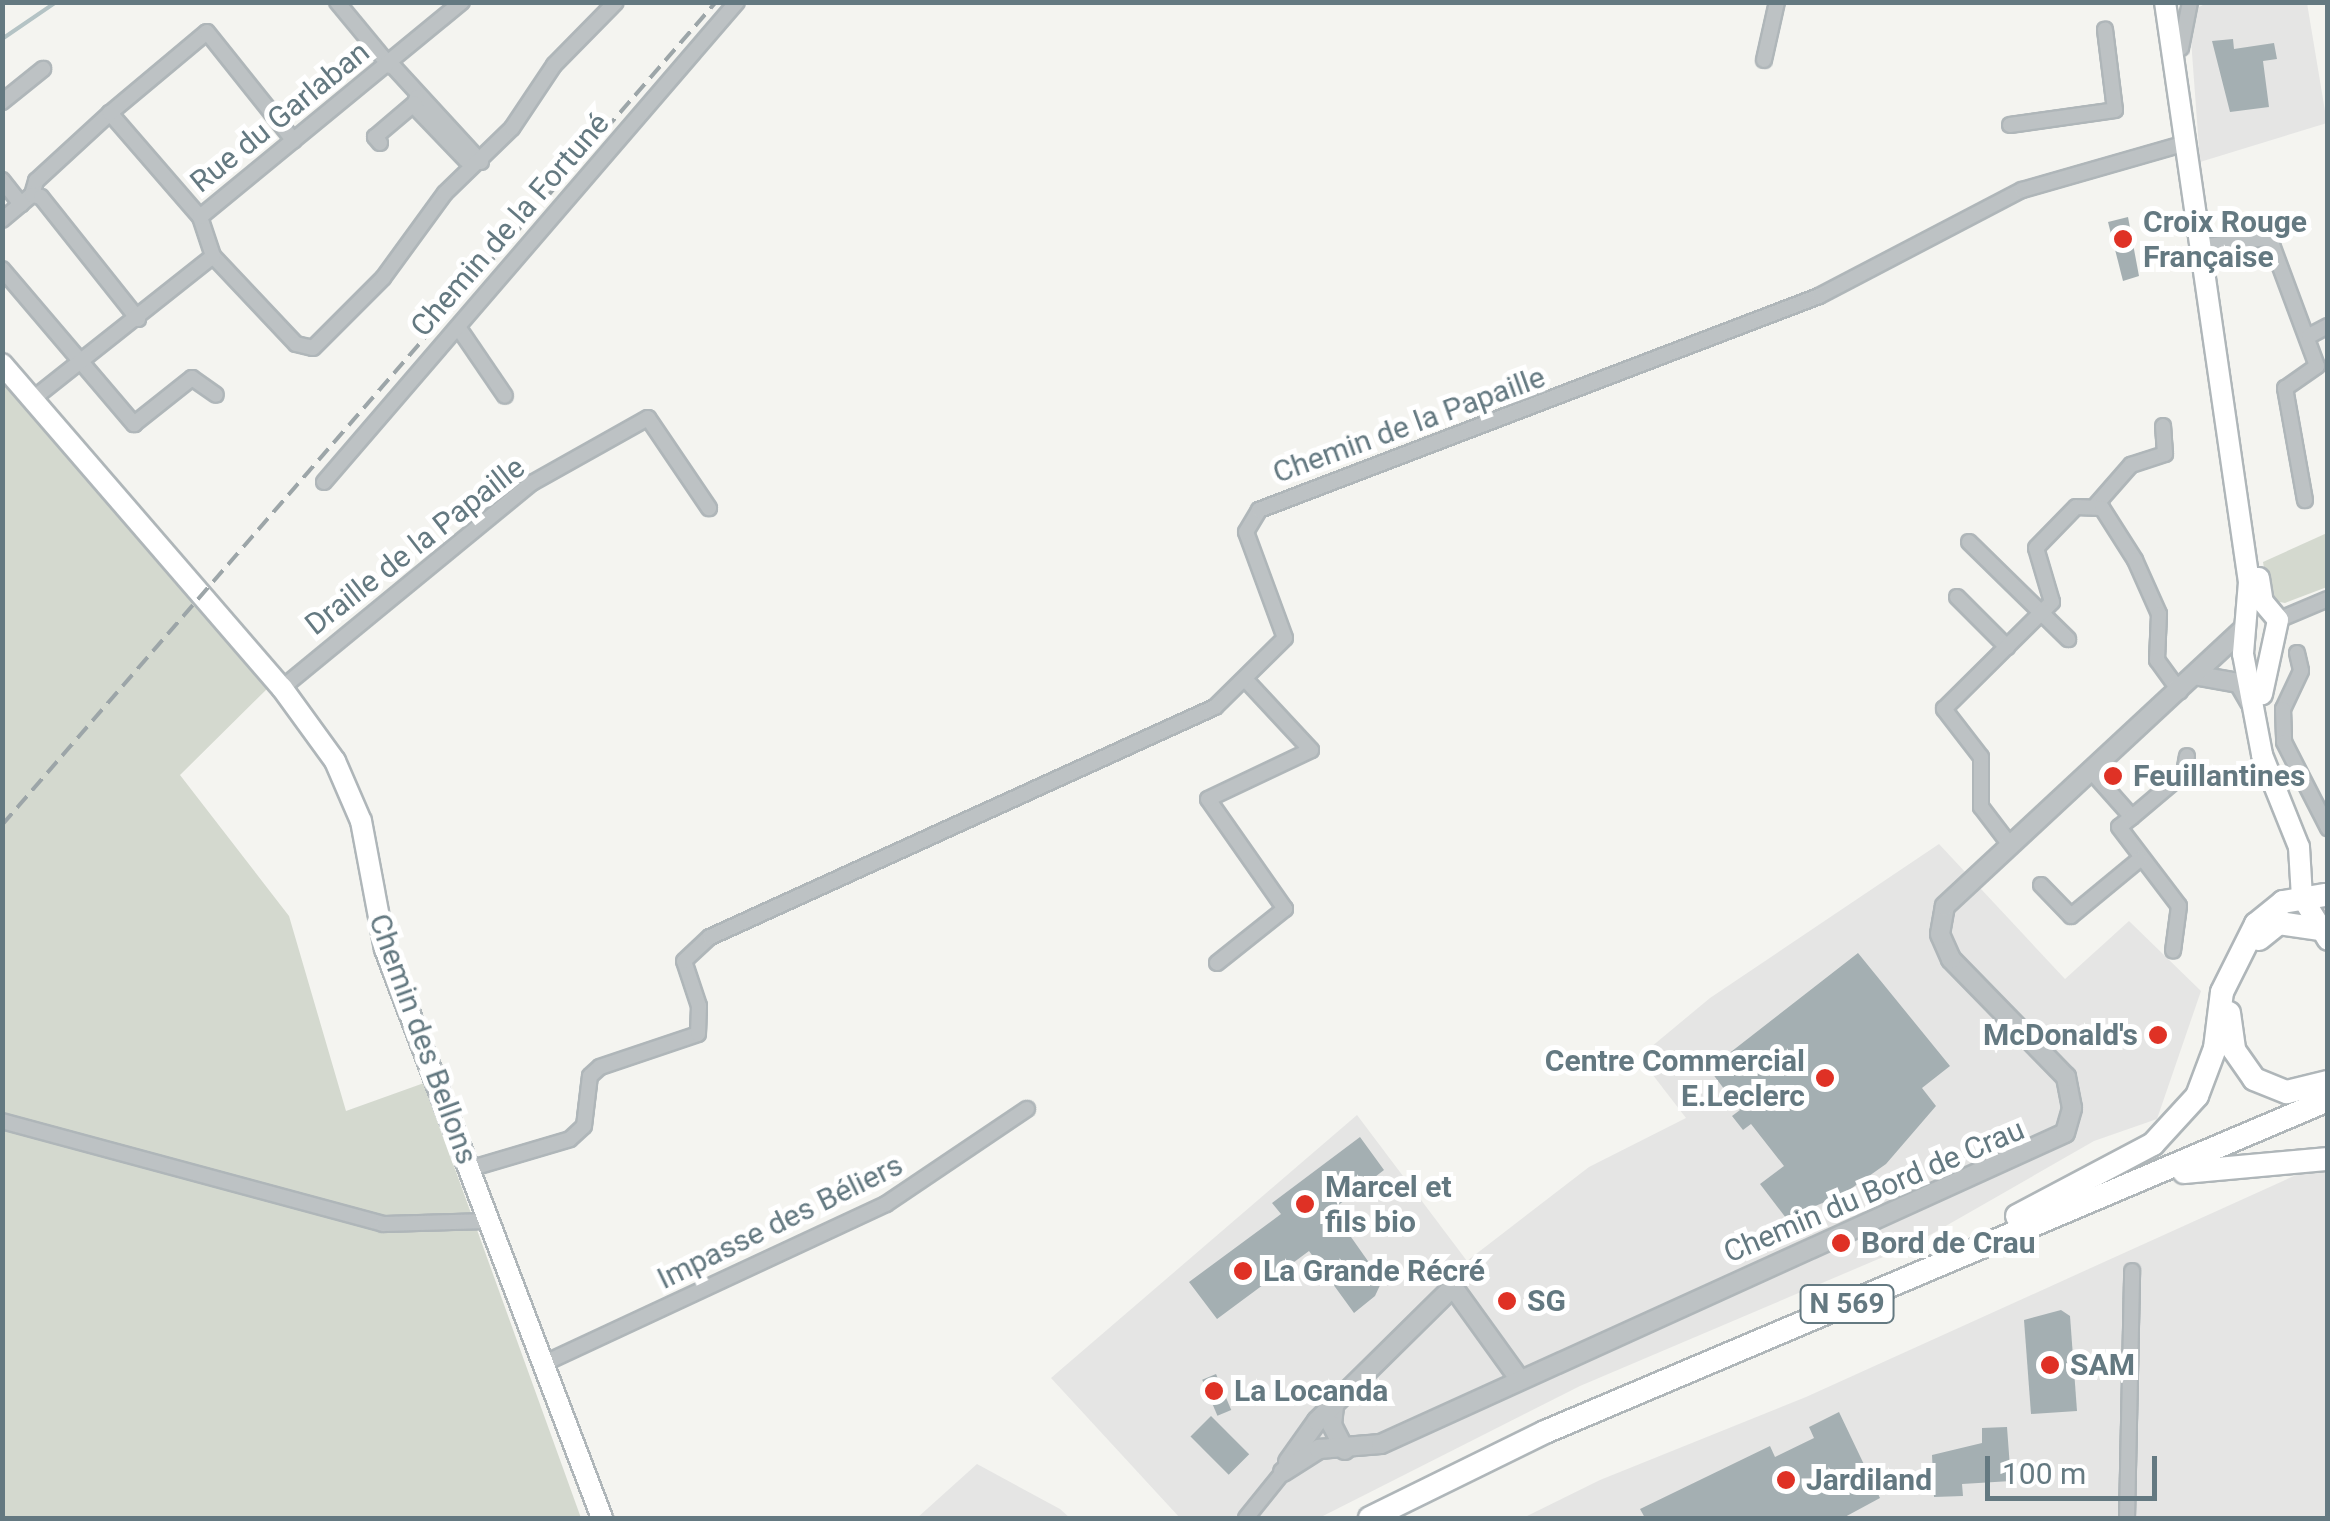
<!DOCTYPE html>
<html>
<head>
<meta charset="utf-8">
<style>
	body { margin:0 }
	#map { position:relative; width:2330px; height:1521px; overflow:hidden; background:#f4f4f0; font-family:Roboto,sans-serif }
	div>[style] { position:absolute }
	[style*='--x'] { left:calc(var(--x)*1px); top:calc(var(--y)*1px); width:calc(var(--w)*1px); rotate:calc(var(--a)*1deg) }
	.built>* { inset:0; background:#e5e5e4 }
	.green>* { inset:0; background:#d4d9cf }
	.stream>* { height:4px; margin:-2px; padding:0 2px; transform-origin:2px; border-radius:2px; background:#b4c3c5 }
	.building>* { inset:0; background:#a4afb2; transform-origin:0 0 }
	.roads { filter:drop-shadow(2px 0 #afb6b9) drop-shadow(-2px 0 #afb6b9) drop-shadow(0 2px #afb6b9) drop-shadow(0 -2px #afb6b9) }
	.minor>* { height:14px; margin:-7px; padding:0 7px; transform-origin:7px; border-radius:7px; background:#bdc2c4 }
	.tertiary>* { height:18px; margin:-9px; padding:0 9px; transform-origin:9px; border-radius:9px; background:#bdc2c4 }
	.secondary>* { height:20px; margin:-10px; padding:0 10px; transform-origin:10px; border-radius:10px; background:#fff }
	.primary>* { height:22px; margin:-11px; padding:0 11px; transform-origin:11px; border-radius:11px; background:#fff }
	.rail>* { height:4px; margin-top:-2px; transform-origin:0; background:repeating-linear-gradient(90deg,#9ca5a8 0 15px,transparent 0 23px) }
	.dots>* { width:28px; height:28px; translate:-50% -50%; box-sizing:border-box; border:5px solid #fff; border-radius:50% }
	span { translate:-50% -50%; white-space:nowrap; text-align:center; line-height:1.15; -webkit-text-stroke:10px #fff; paint-order:stroke }
	.shield-label span { padding:2px 8px; background:#fff; border:2px solid; border-radius:8px; -webkit-text-stroke-width:0 }
	.shield-label { font-size:28px; color:#647981; font-weight:700 }
	.street-label { font-size:30px; color:#647981 }
	.poi-label { font-size:30px; color:#647981; font-weight:700 }
	.left { translate:0 -50%; text-align:left }
	.right { translate:-100% -50%; text-align:right }
	.frame { position:absolute; inset:0; border:5px solid #647981; pointer-events:none }
	.scale { position:absolute; left:1985px; top:1456px; width:172px; height:45px; box-sizing:border-box; border:5px solid #647981; border-top:0; padding-left:12px; font-size:30px; line-height:35px; white-space:nowrap; color:#647981; -webkit-text-stroke:8px #fff; paint-order:stroke }
</style>
</head>
<body>
<div id="map">
	<div class="built">
		<i style="clip-path:polygon(2207px 3px,2307px 3px,2327px 123px,2200px 162px,2189px 12px)"></i>
		<i style="clip-path:polygon(1939px 844px,2065px 979px,2129px 921px,2201px 991px,2157px 1119px,2094px 1141px,1916px 1243px,1580px 1386px,1319px 1518px,1180px 1518px,1051px 1378px,1357px 1115px,1467px 1261px,1589px 1167px,1686px 1118px,1639px 1057px,1710px 998px)"></i>
		<i style="clip-path:polygon(2327px 1161px,2327px 1518px,1523px 1518px,1600px 1480px,1806px 1397px)"></i>
		<i style="clip-path:polygon(977px 1464px,1060px 1509px,1070px 1518px,917px 1518px)"></i>
	</div>
	<div class="green">
		<i style="clip-path:polygon(2px 382px,268px 688px,180px 775px,289px 916px,346px 1111px,424px 1083px,581px 1518px,3px 1518px)"></i>
		<i style="clip-path:polygon(2327px 533px,2327px 587px,2285px 603px,2269px 600px,2263px 562px)"></i>
	</div>
	<div class="stream">
		<i style="--x:2;--y:39;--w:65;--a:-34.4"></i>
	</div>
	<div class="building">
		<i style="clip-path:polygon(2233px 39px,2234px 49px,2274px 43px,2277px 59px,2263px 61px,2269px 107px,2230px 112px,2212px 41px)"></i>
		<i style="clip-path:polygon(2128px 217px,2139px 276px,2123px 281px,2108px 222px)"></i>
		<i style="clip-path:polygon(1858px 953px,1950px 1066px,1922px 1088px,1936px 1106px,1886px 1164px,1842px 1195px,1786px 1218px,1760px 1184px,1784px 1166px,1751px 1124px,1743px 1130px,1732px 1116px,1740px 1110px,1709px 1069px)"></i>
		<i style="clip-path:polygon(1360px 1137px,1384px 1170px,1332px 1210px,1382px 1281px,1375px 1296px,1354px 1313px,1309px 1251px,1217px 1319px,1189px 1282px,1281px 1214px,1272px 1203px)"></i>
		<i style="clip-path:polygon(2061px 1310px,2070px 1316px,2077px 1411px,2031px 1414px,2024px 1320px)"></i>
		<i style="left:1216px;top:1374px;width:39px;height:15px;rotate:67deg"></i>
		<i style="clip-path:polygon(1839px 1412px,1880px 1498px,1843px 1518px,1645px 1518px,1640px 1509px,1770px 1446px,1775px 1457px,1814px 1438px,1809px 1427px)"></i>
		<i style="left:1211px;top:1416px;width:54px;height:29px;rotate:45deg"></i>
		<i style="clip-path:polygon(2007px 1427px,2011px 1481px,1962px 1484px,1963px 1496px,1934px 1497px,1932px 1455px,1982px 1443px,1982px 1428px)"></i>
	</div>
	<div class="roads">
		<div class="minor">
			<i style="--x:337;--y:2;--w:83;--a:50.4"></i>
			<i style="--x:2181;--y:48;--w:47;--a:-78.9"></i>
			<i style="--x:1764;--y:60;--w:59;--a:-77.4"></i>
			<i style="--x:391;--y:64;--w:133;--a:47.4"></i>
			<i style="--x:417;--y:97;--w:9;--a:108"></i>
			<i style="--x:414;--y:106;--w:75;--a:46.1"></i>
			<i style="--x:2;--y:102;--w:53;--a:-38.8"></i>
			<i style="--x:2010;--y:125;--w:106;--a:-8.1"></i>
			<i style="--x:2115;--y:110;--w:81;--a:-97.1"></i>
			<i style="--x:380;--y:143;--w:8;--a:-130"></i>
			<i style="--x:375;--y:137;--w:52;--a:-40.4"></i>
			<i style="--x:2;--y:180;--w:31;--a:52"></i>
			<i style="--x:32;--y:195;--w:15;--a:-74"></i>
			<i style="--x:36;--y:181;--w:100;--a:-42.6"></i>
			<i style="--x:200;--y:217;--w:138;--a:-130.9"></i>
			<i style="--x:110;--y:113;--w:126;--a:-39.9"></i>
			<i style="--x:207;--y:32;--w:139;--a:51.4"></i>
			<i style="--x:2;--y:220;--w:39;--a:-40"></i>
			<i style="--x:32;--y:195;--w:9;--a:13"></i>
			<i style="--x:41;--y:197;--w:156;--a:51.5"></i>
			<i style="--x:2200;--y:247;--w:68;--a:-7.7"></i>
			<i style="--x:2267;--y:238;--w:9;--a:54"></i>
			<i style="--x:2272;--y:245;--w:129;--a:69.6"></i>
			<i style="--x:2317;--y:366;--w:39;--a:145"></i>
			<i style="--x:2285;--y:388;--w:114;--a:79.9"></i>
			<i style="--x:213;--y:256;--w:121;--a:46.7"></i>
			<i style="--x:296;--y:344;--w:17;--a:13"></i>
			<i style="--x:313;--y:348;--w:99;--a:-45"></i>
			<i style="--x:383;--y:278;--w:105;--a:-53.9"></i>
			<i style="--x:445;--y:193;--w:93;--a:-44.1"></i>
			<i style="--x:512;--y:128;--w:76;--a:-56.3"></i>
			<i style="--x:554;--y:65;--w:88;--a:-45.5"></i>
			<i style="--x:2;--y:269;--w:204;--a:49.6"></i>
			<i style="--x:134;--y:424;--w:74;--a:-38.4"></i>
			<i style="--x:192;--y:378;--w:29;--a:35"></i>
			<i style="--x:458;--y:327;--w:83;--a:55.7"></i>
			<i style="--x:2309;--y:336;--w:21;--a:-28"></i>
			<i style="--x:34;--y:398;--w:228;--a:-38.4"></i>
			<i style="--x:213;--y:256;--w:41;--a:-108.4"></i>
			<i style="--x:200;--y:217;--w:339;--a:-39.4"></i>
			<i style="--x:324;--y:482;--w:633;--a:-49.29"></i>
			<i style="--x:2095;--y:506;--w:55;--a:-48.7"></i>
			<i style="--x:2131;--y:465;--w:36;--a:-18"></i>
			<i style="--x:2165;--y:454;--w:28;--a:-94"></i>
			<i style="--x:1969;--y:542;--w:139;--a:44.4"></i>
			<i style="--x:1957;--y:597;--w:71;--a:45"></i>
			<i style="--x:2278;--y:620;--w:54;--a:-22.8"></i>
			<i style="--x:2297;--y:653;--w:18;--a:77"></i>
			<i style="--x:2301;--y:671;--w:42;--a:115.3"></i>
			<i style="--x:2283;--y:709;--w:33;--a:88"></i>
			<i style="--x:2284;--y:742;--w:97;--a:62.9"></i>
			<i style="--x:282;--y:688;--w:323;--a:-39.4"></i>
			<i style="--x:532;--y:483;--w:133;--a:-29.3"></i>
			<i style="--x:648;--y:418;--w:109;--a:55.9"></i>
			<i style="--x:2092;--y:772;--w:60;--a:48.4"></i>
			<i style="--x:2132;--y:817;--w:16;--a:142"></i>
			<i style="--x:2119;--y:827;--w:99;--a:52.8"></i>
			<i style="--x:2179;--y:906;--w:45;--a:97.6"></i>
			<i style="--x:2132;--y:817;--w:68;--a:-40.2"></i>
			<i style="--x:2184;--y:773;--w:17;--a:-80"></i>
			<i style="--x:2010;--y:845;--w:48;--a:-127.3"></i>
			<i style="--x:1981;--y:807;--w:50;--a:-90"></i>
			<i style="--x:1981;--y:757;--w:61;--a:-127.6"></i>
			<i style="--x:1944;--y:709;--w:152;--a:-44.7"></i>
			<i style="--x:2052;--y:602;--w:56;--a:-106.5"></i>
			<i style="--x:2036;--y:548;--w:57;--a:-45.7"></i>
			<i style="--x:2076;--y:507;--w:26;--a:2"></i>
			<i style="--x:2102;--y:508;--w:62;--a:57.6"></i>
			<i style="--x:2135;--y:560;--w:59;--a:66"></i>
			<i style="--x:2159;--y:614;--w:46;--a:92.5"></i>
			<i style="--x:2157;--y:660;--w:39;--a:54"></i>
			<i style="--x:2041;--y:885;--w:43;--a:45.9"></i>
			<i style="--x:2071;--y:916;--w:89;--a:-39.6"></i>
			<i style="--x:1217;--y:963;--w:87;--a:-38.5"></i>
			<i style="--x:1285;--y:909;--w:134;--a:-125"></i>
			<i style="--x:1208;--y:799;--w:114;--a:-25.4"></i>
			<i style="--x:1311;--y:750;--w:96;--a:-132.9"></i>
			<i style="--x:2;--y:1121;--w:395;--a:15.1"></i>
			<i style="--x:383;--y:1224;--w:106;--a:-1.6"></i>
			<i style="--x:469;--y:1169;--w:105;--a:-16.5"></i>
			<i style="--x:570;--y:1139;--w:19;--a:-43"></i>
			<i style="--x:584;--y:1126;--w:50;--a:-83.2"></i>
			<i style="--x:590;--y:1076;--w:13;--a:-42"></i>
			<i style="--x:600;--y:1067;--w:103;--a:-18.6"></i>
			<i style="--x:698;--y:1034;--w:28;--a:-88"></i>
			<i style="--x:699;--y:1006;--w:47;--a:-108.4"></i>
			<i style="--x:684;--y:961;--w:35;--a:-43"></i>
			<i style="--x:710;--y:937;--w:555;--a:-24.49"></i>
			<i style="--x:1215;--y:707;--w:98;--a:-44.6"></i>
			<i style="--x:1285;--y:638;--w:113;--a:-110.2"></i>
			<i style="--x:1246;--y:532;--w:26;--a:-59"></i>
			<i style="--x:1259;--y:510;--w:599;--a:-20.91"></i>
			<i style="--x:1819;--y:296;--w:229;--a:-27.6"></i>
			<i style="--x:2022;--y:190;--w:171;--a:-16"></i>
			<i style="--x:545;--y:1363;--w:376;--a:-25"></i>
			<i style="--x:886;--y:1204;--w:170;--a:-34"></i>
			<i style="--x:1246;--y:1518;--w:59;--a:-51.2"></i>
			<i style="--x:2127;--y:1518;--w:247;--a:-88.8"></i>
		</div>
		<div class="tertiary">
			<i style="--x:2199;--y:676;--w:41;--a:9.9"></i>
			<i style="--x:2239;--y:683;--w:22;--a:60"></i>
			<i style="--x:1334;--y:1406;--w:19;--a:96"></i>
			<i style="--x:1332;--y:1425;--w:28;--a:63"></i>
			<i style="--x:1288;--y:1462;--w:50;--a:-54.7"></i>
			<i style="--x:1317;--y:1421;--w:191;--a:-44.6"></i>
			<i style="--x:1453;--y:1287;--w:111;--a:54.2"></i>
			<i style="--x:1283;--y:1472;--w:43;--a:-32.6"></i>
			<i style="--x:1319;--y:1449;--w:62;--a:-4.6"></i>
			<i style="--x:1381;--y:1444;--w:751;--a:-24.45"></i>
			<i style="--x:2065;--y:1133;--w:26;--a:-74"></i>
			<i style="--x:2072;--y:1108;--w:32;--a:-101"></i>
			<i style="--x:2066;--y:1077;--w:165;--a:-134.3"></i>
			<i style="--x:1951;--y:959;--w:27;--a:-114"></i>
			<i style="--x:1940;--y:934;--w:28;--a:-80"></i>
			<i style="--x:1945;--y:906;--w:407;--a:-42.9"></i>
		</div>
		<div class="secondary">
			<i style="--x:2165;--y:2;--w:586;--a:81.76"></i>
			<i style="--x:2249;--y:582;--w:72;--a:94.8"></i>
			<i style="--x:2243;--y:654;--w:103;--a:79.3"></i>
			<i style="--x:2262;--y:755;--w:99;--a:68.1"></i>
			<i style="--x:2299;--y:847;--w:50;--a:86.6"></i>
			<i style="--x:2302;--y:897;--w:50;--a:58.8"></i>
			<i style="--x:2;--y:364;--w:428;--a:49.2"></i>
			<i style="--x:282;--y:688;--w:90;--a:54"></i>
			<i style="--x:335;--y:761;--w:65;--a:66.6"></i>
			<i style="--x:361;--y:821;--w:130;--a:79.4"></i>
			<i style="--x:385;--y:949;--w:609;--a:69.12"></i>
			<i style="--x:2259;--y:578;--w:24;--a:81"></i>
			<i style="--x:2263;--y:602;--w:23;--a:50"></i>
			<i style="--x:2278;--y:620;--w:76;--a:102.2"></i>
		</div>
		<div class="primary">
			<i style="--x:2259;--y:939;--w:26;--a:-39"></i>
			<i style="--x:2279;--y:923;--w:40;--a:8.5"></i>
			<i style="--x:2229;--y:1013;--w:37;--a:82"></i>
			<i style="--x:2234;--y:1050;--w:35;--a:55"></i>
			<i style="--x:2254;--y:1079;--w:35;--a:22"></i>
			<i style="--x:2287;--y:1092;--w:42;--a:-13.7"></i>
			<i style="--x:2184;--y:1172;--w:145;--a:-5.2"></i>
			<i style="--x:2017;--y:1216;--w:154;--a:-27.9"></i>
			<i style="--x:2153;--y:1144;--w:65;--a:-47.5"></i>
			<i style="--x:2197;--y:1096;--w:51;--a:-69.4"></i>
			<i style="--x:2215;--y:1048;--w:56;--a:-82.9"></i>
			<i style="--x:2222;--y:992;--w:76;--a:-63.4"></i>
			<i style="--x:2256;--y:924;--w:35;--a:-39"></i>
			<i style="--x:2283;--y:902;--w:43;--a:-9.5"></i>
			<i style="--x:1370;--y:1518;--w:195;--a:-26.2"></i>
			<i style="--x:1545;--y:1432;--w:850;--a:-22.98"></i>
		</div>
	</div>
	<div class="rail">
		<i style="--x:2;--y:825;--w:1090;--a:-49.06"></i>
	</div>
	<div class="dots">
		<i style="left:2123px;top:239px;background:#df3125"></i>
		<i style="left:2113px;top:776px;background:#df3125"></i>
		<i style="left:2158px;top:1035px;background:#df3125"></i>
		<i style="left:1825px;top:1078px;background:#df3125"></i>
		<i style="left:1305px;top:1204px;background:#df3125"></i>
		<i style="left:1841px;top:1243px;background:#df3125"></i>
		<i style="left:1243px;top:1271px;background:#df3125"></i>
		<i style="left:1507px;top:1301px;background:#df3125"></i>
		<i style="left:2050px;top:1365px;background:#df3125"></i>
		<i style="left:1214px;top:1391px;background:#df3125"></i>
		<i style="left:1786px;top:1480px;background:#df3125"></i>
	</div>
	<div class="shield-label">
		<span style="left:1847px;top:1304px">N 569</span>
	</div>
	<div class="street-label">
		<span style="left:280px;top:117px;rotate:-39deg">Rue du Garlaban</span>
		<span style="left:510px;top:225px;rotate:-49deg">Chemin de la Fortuné</span>
		<span style="left:1409px;top:425px;rotate:-20deg">Chemin de la Papaille</span>
		<span style="left:415px;top:546px;rotate:-38deg">Draille de la Papaille</span>
		<span style="left:423px;top:1039px;rotate:70deg">Chemin des Bellons</span>
		<span style="left:1874px;top:1191px;rotate:-23deg">Chemin du Bord de Crau</span>
		<span style="left:780px;top:1222px;rotate:-26deg">Impasse des Béliers</span>
	</div>
	<div class="poi-label">
		<span class="left" style="left:2143px;top:239px">Croix Rouge<br>Française</span>
		<span class="left" style="left:2133px;top:776px">Feuillantines</span>
		<span class="right" style="left:2138px;top:1035px">McDonald's</span>
		<span class="right" style="left:1805px;top:1078px">Centre Commercial<br>E.Leclerc</span>
		<span class="left" style="left:1325px;top:1204px">Marcel et<br>fils bio</span>
		<span class="left" style="left:1861px;top:1243px">Bord de Crau</span>
		<span class="left" style="left:1263px;top:1271px">La Grande Récré</span>
		<span class="left" style="left:1527px;top:1301px">SG</span>
		<span class="left" style="left:2070px;top:1365px">SAM</span>
		<span class="left" style="left:1234px;top:1391px">La Locanda</span>
		<span class="left" style="left:1806px;top:1480px">Jardiland</span>
	</div>
	<div class="frame"></div>
	<div class="scale">100 m</div>
</div>
</body>
</html>
